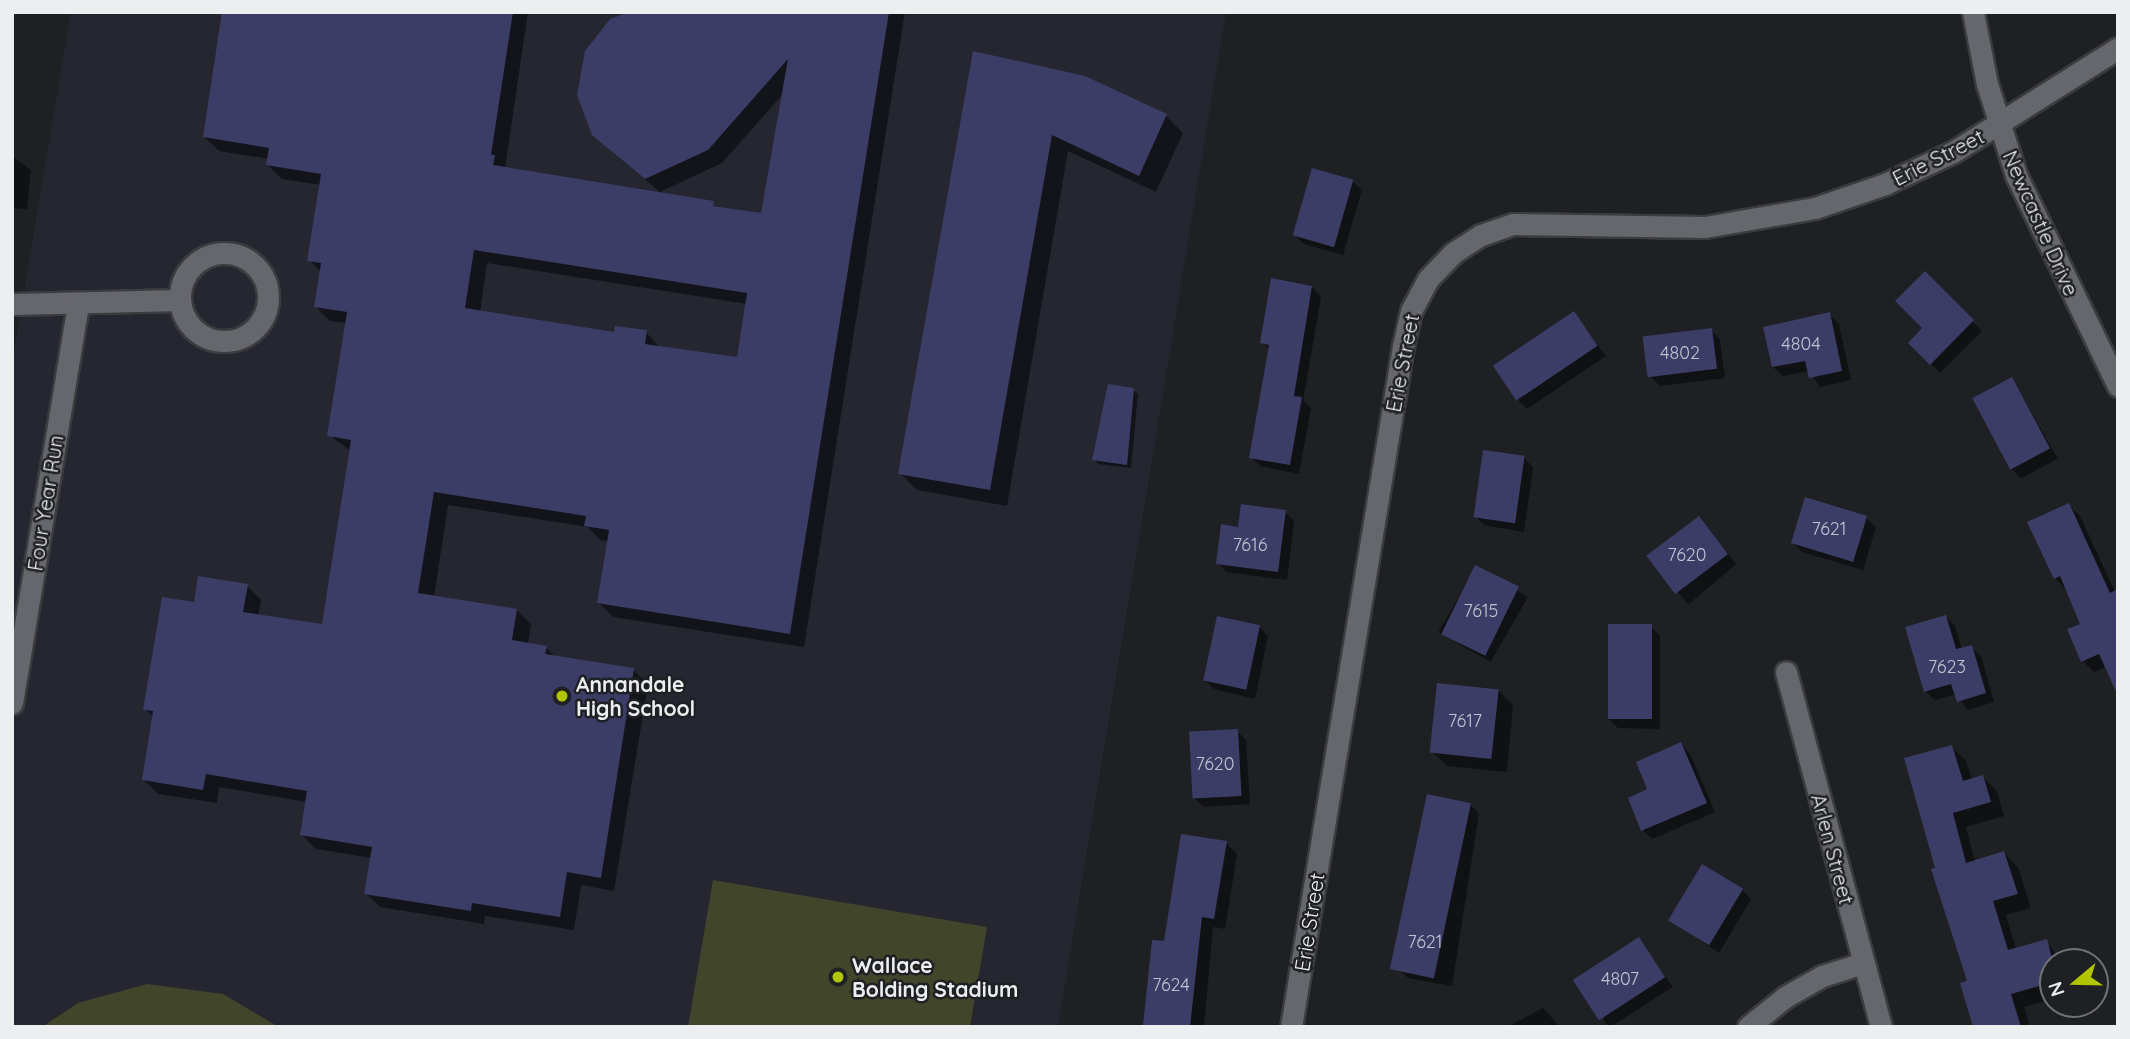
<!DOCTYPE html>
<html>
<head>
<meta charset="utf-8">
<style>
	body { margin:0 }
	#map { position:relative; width:2130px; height:1039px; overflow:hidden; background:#1f2024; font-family:Quicksand,sans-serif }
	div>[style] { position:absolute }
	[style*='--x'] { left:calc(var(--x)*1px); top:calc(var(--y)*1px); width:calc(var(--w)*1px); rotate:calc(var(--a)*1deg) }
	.built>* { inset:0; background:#252630 }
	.green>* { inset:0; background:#41462b }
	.shadow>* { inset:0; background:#0007; transform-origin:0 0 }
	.building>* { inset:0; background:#3b3d67; transform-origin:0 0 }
	.roads { filter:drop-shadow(2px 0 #3b3c3f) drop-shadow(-2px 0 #3b3c3f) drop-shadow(0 2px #3b3c3f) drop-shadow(0 -2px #3b3c3f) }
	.street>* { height:21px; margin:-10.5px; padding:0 10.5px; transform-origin:10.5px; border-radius:10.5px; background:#66676c }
	.street>.ring { margin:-10.5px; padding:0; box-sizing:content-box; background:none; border:21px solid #66676c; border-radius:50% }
	.dots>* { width:19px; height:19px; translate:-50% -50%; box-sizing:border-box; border:4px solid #1f2024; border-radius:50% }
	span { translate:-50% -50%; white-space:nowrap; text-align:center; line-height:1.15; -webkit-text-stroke:5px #1f2024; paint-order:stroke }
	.number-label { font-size:18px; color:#c0c2ce }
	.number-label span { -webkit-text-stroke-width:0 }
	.street-label { font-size:21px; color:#edeef0 }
	.poi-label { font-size:21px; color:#edeef0; font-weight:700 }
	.left { translate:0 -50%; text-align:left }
	.frame { position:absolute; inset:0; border:14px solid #edeef0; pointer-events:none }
	.north { position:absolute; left:2039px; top:948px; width:70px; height:70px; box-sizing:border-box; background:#1f2024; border:2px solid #717276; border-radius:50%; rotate:251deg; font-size:19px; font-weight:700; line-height:28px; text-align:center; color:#edeef0 }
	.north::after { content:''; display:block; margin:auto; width:24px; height:32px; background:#b0c500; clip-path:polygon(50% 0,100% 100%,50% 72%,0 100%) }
</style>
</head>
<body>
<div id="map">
	<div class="built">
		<i style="clip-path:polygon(71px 12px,1226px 12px,1058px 1027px,12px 1027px,12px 364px)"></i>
	</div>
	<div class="green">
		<i style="clip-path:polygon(713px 880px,987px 927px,970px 1027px,688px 1027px)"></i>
		<i style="clip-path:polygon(147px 984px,223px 994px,279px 1027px,42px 1027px,78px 1003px)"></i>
	</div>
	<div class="shadow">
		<i style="clip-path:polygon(evenodd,224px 12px,528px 12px,505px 168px,763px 215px,784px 93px,722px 163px,660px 192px,609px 149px,635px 12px,905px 12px,804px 647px,613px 617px,599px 603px,609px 541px,600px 540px,588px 527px,448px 505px,434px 597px,517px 610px,531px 624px,528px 644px,546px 647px,556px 658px,633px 670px,648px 684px,614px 891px,581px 885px,574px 930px,485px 916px,484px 924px,380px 907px,366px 893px,372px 858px,316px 849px,302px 835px,307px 802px,219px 787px,217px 803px,158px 794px,144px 780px,154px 718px,145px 709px,195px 604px,247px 586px,261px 600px,258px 616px,323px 626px,351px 451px,329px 435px,347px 323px,330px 321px,316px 307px,321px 272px,309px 260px,321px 185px,282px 179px,268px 165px,269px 159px,219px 151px,204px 137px,224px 12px,487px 263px,747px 304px,739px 359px,660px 348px,646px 332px,615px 334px,480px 313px,487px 263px)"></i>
		<i style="clip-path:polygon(974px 53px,1166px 116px,1183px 133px,1156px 192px,1068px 151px,1007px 506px,917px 490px,900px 473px)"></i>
		<i style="clip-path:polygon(12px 156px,31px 170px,27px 209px,12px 208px)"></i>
		<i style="clip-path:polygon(1352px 181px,1362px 190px,1343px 255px,1304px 244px,1295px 235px)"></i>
		<i style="clip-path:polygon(1925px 273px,1982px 331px,1940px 373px,1910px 343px,1924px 328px)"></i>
		<i style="clip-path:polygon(1312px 287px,1321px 297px,1303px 401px,1311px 408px,1299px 474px,1260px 466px,1251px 457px,1270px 350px,1262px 342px)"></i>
		<i style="clip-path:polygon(1574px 314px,1606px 356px,1527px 409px,1518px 400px)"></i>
		<i style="clip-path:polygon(1829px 314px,1839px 324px,1851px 380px,1820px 387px,1809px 371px,1783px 376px,1773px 367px)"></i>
		<i style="clip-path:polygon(1711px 330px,1720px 339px,1725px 378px,1660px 386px,1651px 377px)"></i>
		<i style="clip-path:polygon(2012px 379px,2058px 459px,2021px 478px,2011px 469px)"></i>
		<i style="clip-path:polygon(1133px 390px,1138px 394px,1131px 468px,1098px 464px,1094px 459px)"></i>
		<i style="clip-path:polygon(1524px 458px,1533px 467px,1524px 532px,1484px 525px,1475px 516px)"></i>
		<i style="clip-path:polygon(2068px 505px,2080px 516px,2115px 592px,2106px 667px,2094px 672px,2083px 661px,2082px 625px,2066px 590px,2055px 578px)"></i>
		<i style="clip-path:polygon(1285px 512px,1294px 521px,1287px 580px,1227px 572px,1218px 563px,1240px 529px)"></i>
		<i style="left:1698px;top:518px;width:60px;height:63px;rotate:50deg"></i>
		<i style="clip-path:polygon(1866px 518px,1876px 527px,1863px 570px,1802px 552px,1793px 542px)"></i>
		<i style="left:1476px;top:567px;width:60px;height:75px;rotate:30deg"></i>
		<i style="clip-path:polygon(1946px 617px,1955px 626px,1962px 649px,1971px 647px,1981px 656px,1994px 702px,1968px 710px,1956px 694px,1935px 700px,1925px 691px)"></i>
		<i style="clip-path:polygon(1651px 626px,1660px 636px,1660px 729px,1618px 728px,1609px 719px)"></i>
		<i style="clip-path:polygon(1259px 627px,1268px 636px,1255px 699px,1214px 689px,1204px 680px)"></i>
		<i style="clip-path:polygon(1499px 691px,1513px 705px,1507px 772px,1447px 766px,1433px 752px)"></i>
		<i style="clip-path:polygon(1237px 731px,1246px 740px,1250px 804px,1204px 807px,1194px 798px)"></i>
		<i style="clip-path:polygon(1681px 744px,1690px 754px,1715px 812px,1652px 839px,1643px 830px,1650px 790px)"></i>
		<i style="clip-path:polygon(1952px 747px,1966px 761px,1972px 780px,1983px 777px,1997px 791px,2004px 816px,1966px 827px,1975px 862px,2004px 853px,2018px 867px,2031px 908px,2006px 915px,2016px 949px,2046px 941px,2062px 962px,2053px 962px,2053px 999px,2024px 1007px,2030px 1027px,1975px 1027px,1969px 983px,1937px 869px)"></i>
		<i style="clip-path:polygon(1470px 804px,1479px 814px,1452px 986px,1408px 978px,1399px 969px)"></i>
		<i style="clip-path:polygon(1226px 843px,1237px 854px,1225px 929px,1213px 927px,1204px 1027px,1144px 1027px,1153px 942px,1165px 943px)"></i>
		<i style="clip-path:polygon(1742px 890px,1751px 899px,1719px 953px,1670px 920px)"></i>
		<i style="clip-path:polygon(1638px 940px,1673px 987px,1610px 1027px,1603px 1020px)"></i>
		<i style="clip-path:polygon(1543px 1008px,1560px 1027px,1507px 1027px)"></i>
	</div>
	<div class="building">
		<i style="clip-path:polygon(evenodd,222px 12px,513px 12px,491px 155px,495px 155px,493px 165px,714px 201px,713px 206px,761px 213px,788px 59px,708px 150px,645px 179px,592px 135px,577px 95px,585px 51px,610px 19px,630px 12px,889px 12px,790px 634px,597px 603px,609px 530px,584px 526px,586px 516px,434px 492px,418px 593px,517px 609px,512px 640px,547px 646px,545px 654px,634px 668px,601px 878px,567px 872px,560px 917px,472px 903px,471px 911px,364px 894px,372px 847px,300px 835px,307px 791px,206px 774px,203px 790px,142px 780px,153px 711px,143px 710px,162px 597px,194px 602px,198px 576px,248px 584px,243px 612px,322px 624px,351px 440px,327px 436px,347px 312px,314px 307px,321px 263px,307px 261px,321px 174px,266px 165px,269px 148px,203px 137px,222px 12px,474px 250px,747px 293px,737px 357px,645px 344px,647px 330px,615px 326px,614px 332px,465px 308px,474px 250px)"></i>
		<i style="clip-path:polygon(973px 51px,1085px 76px,1167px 114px,1139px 176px,1052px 135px,990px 490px,898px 474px)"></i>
		<i style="left:1312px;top:168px;width:43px;height:70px;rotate:16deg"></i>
		<i style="clip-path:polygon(1925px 271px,1974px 320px,1930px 365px,1908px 343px,1922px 328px,1895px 301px)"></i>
		<i style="clip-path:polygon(1271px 278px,1312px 286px,1294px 396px,1302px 397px,1290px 465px,1249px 458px,1269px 345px,1260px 343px)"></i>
		<i style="left:1574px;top:311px;width:42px;height:98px;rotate:56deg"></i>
		<i style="clip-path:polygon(1830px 312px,1842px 371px,1809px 378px,1805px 361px,1772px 367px,1763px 327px)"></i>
		<i style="left:1712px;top:328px;width:41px;height:70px;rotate:83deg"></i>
		<i style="left:2012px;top:377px;width:81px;height:45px;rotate:62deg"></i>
		<i style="clip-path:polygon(1108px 384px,1134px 388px,1127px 465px,1092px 460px)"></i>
		<i style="left:1483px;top:450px;width:42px;height:68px;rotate:8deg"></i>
		<i style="left:1805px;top:497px;width:65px;height:48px;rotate:17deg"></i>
		<i style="clip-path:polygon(2069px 503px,2110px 593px,2118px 589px,2118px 696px,2099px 654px,2081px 662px,2067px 629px,2080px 624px,2060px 576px,2054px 579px,2027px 522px)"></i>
		<i style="clip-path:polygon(1241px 504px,1286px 510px,1278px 572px,1216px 564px,1221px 524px,1238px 527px)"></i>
		<i style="left:1699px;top:516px;width:48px;height:66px;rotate:53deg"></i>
		<i style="left:1475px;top:565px;width:49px;height:77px;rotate:26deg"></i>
		<i style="clip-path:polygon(1946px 615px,1956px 649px,1972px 645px,1986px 693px,1957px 702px,1951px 684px,1924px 692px,1905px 627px)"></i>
		<i style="left:1217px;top:616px;width:44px;height:66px;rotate:12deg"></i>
		<i style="left:1608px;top:624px;width:44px;height:95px"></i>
		<i style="left:1437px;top:683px;width:62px;height:70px;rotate:6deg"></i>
		<i style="left:1238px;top:729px;width:67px;height:49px;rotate:87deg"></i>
		<i style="clip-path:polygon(1681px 742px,1707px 803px,1641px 831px,1628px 798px,1647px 789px,1636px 762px)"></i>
		<i style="clip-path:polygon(1952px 745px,1963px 781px,1983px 775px,1991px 802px,1953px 813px,1966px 863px,2004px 851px,2018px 894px,1993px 901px,2008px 950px,2047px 939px,2053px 962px,2053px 982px,2011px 994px,2021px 1027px,1973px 1027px,1960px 983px,1967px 981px,1931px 869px,1935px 868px,1904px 758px)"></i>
		<i style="left:1427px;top:794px;width:45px;height:179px;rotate:12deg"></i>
		<i style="clip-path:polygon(1181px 834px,1227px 841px,1214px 919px,1202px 917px,1190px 1027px,1143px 1025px,1152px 940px,1164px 941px)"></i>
		<i style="left:1702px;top:864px;width:48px;height:66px;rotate:31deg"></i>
		<i style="left:1639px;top:937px;width:48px;height:79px;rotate:57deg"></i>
	</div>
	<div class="roads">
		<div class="street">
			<i style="--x:1973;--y:12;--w:73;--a:79"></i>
			<i style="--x:1987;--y:84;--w:96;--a:72.3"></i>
			<i style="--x:2016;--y:175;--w:234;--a:64.2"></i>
			<i class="ring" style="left:180px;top:253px;width:67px;height:67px"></i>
			<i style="--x:12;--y:304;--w:168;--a:-1.4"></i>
			<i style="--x:1786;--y:672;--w:367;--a:75"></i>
			<i style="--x:12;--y:703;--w:405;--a:-80.6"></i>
			<i style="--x:1291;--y:1027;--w:690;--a:-80.66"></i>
			<i style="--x:1403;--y:346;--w:36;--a:-77"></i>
			<i style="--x:1411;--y:311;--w:36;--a:-62"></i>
			<i style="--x:1428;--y:279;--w:36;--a:-46"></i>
			<i style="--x:1453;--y:253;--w:33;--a:-33"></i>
			<i style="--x:1481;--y:235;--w:34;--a:-19"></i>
			<i style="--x:1513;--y:224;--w:192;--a:0.9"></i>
			<i style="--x:1705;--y:227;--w:112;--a:-9.8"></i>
			<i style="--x:1815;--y:208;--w:74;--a:-18.9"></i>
			<i style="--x:1885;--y:184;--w:75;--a:-25.2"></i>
			<i style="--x:1953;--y:152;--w:195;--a:-32.2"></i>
			<i style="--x:1748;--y:1027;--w:48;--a:-39"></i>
			<i style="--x:1785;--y:997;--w:43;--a:-29.6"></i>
			<i style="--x:1822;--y:976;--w:43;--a:-17.6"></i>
		</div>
	</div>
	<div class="dots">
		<i style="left:562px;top:696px;background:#b0c500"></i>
		<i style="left:838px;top:977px;background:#b0c500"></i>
	</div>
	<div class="number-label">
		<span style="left:1801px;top:344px">4804</span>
		<span style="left:1680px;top:353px">4802</span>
		<span style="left:1829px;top:529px">7621</span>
		<span style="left:1250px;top:545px">7616</span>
		<span style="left:1687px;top:555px">7620</span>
		<span style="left:1481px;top:611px">7615</span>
		<span style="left:1947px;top:667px">7623</span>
		<span style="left:1465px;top:721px">7617</span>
		<span style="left:1215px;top:764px">7620</span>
		<span style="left:1425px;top:942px">7621</span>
		<span style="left:1620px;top:979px">4807</span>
		<span style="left:1171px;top:985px">7624</span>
	</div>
	<div class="street-label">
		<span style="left:1938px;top:157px;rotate:-27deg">Erie Street</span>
		<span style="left:2041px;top:223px;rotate:66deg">Newcastle Drive</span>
		<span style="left:1402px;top:363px;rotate:-79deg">Erie Street</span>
		<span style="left:45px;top:503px;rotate:-81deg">Four Year Run</span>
		<span style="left:1833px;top:849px;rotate:75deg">Arlen Street</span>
		<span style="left:1309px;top:922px;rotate:-81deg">Erie Street</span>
	</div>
	<div class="poi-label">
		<span class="left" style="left:576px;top:696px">Annandale<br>High School</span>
		<span class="left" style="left:852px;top:977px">Wallace<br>Bolding Stadium</span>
	</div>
	<div class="frame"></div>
	<div class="north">N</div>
</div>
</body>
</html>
